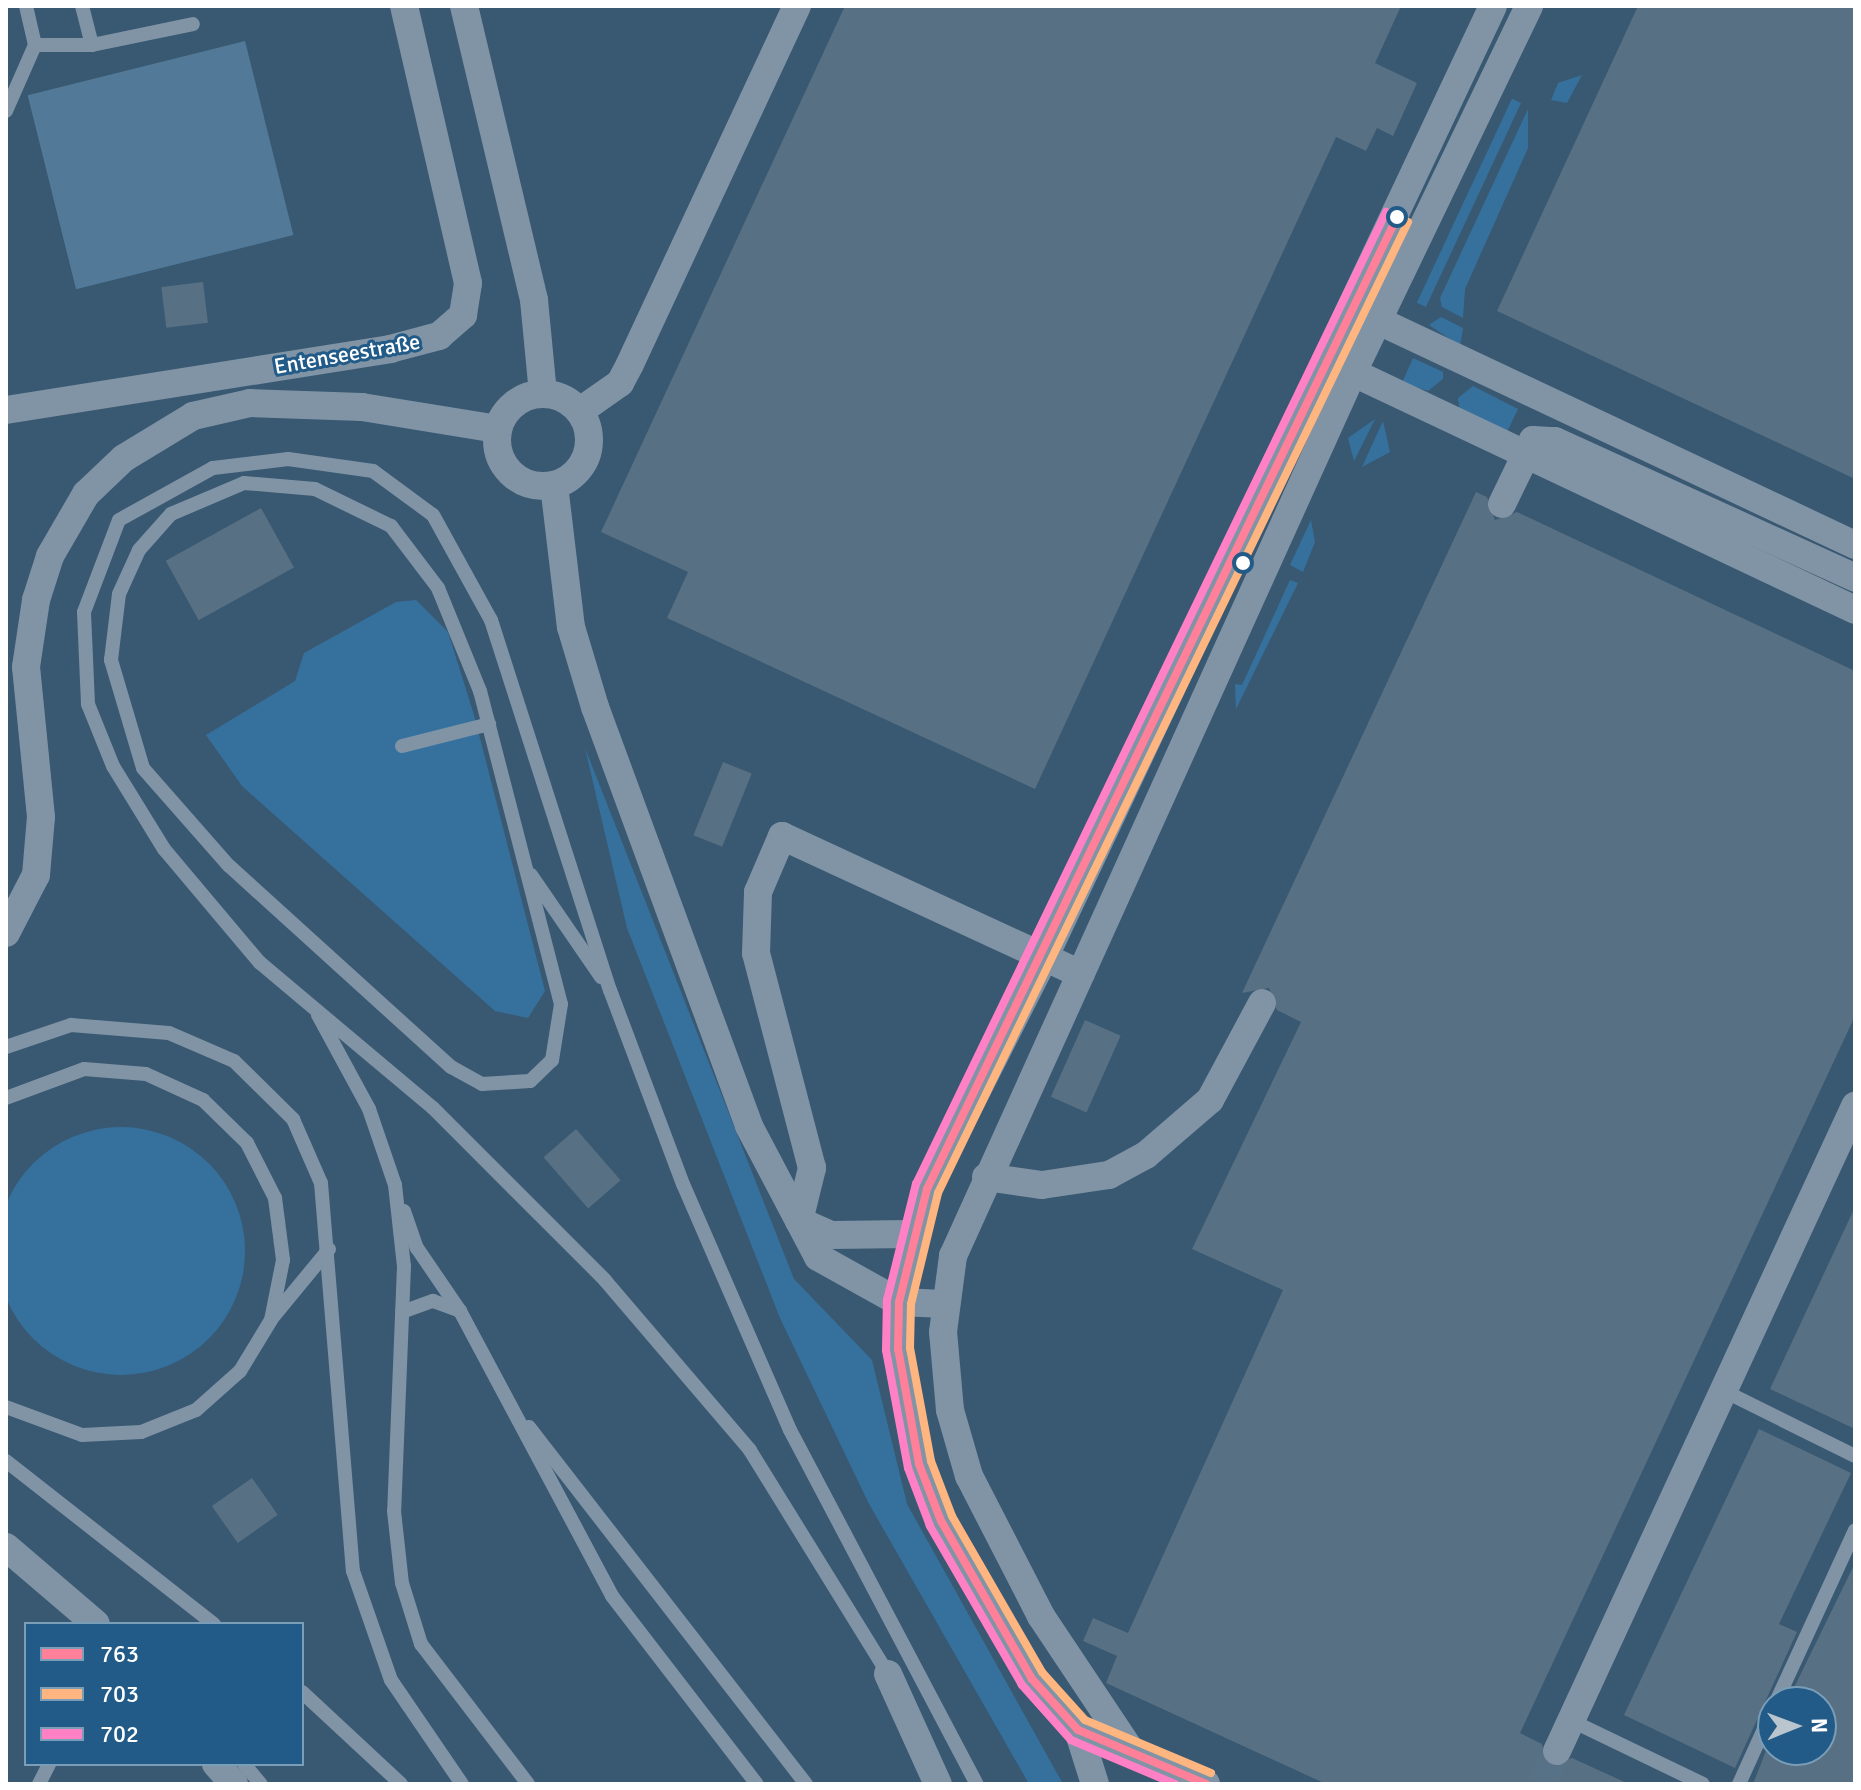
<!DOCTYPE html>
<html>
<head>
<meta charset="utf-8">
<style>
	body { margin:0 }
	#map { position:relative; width:1861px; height:1790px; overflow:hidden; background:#395871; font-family:Signika,sans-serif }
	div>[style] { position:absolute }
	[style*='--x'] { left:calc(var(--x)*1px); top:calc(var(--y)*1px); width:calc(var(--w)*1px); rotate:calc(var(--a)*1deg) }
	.green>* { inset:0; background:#36719e; transform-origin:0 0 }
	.round { border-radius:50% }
	.water>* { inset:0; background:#527997; transform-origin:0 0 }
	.building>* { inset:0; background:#577083; transform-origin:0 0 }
	.minor-tunnel>* { height:28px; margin-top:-14px; transform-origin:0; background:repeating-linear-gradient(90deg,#577186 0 28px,transparent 0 42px) }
	.service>* { height:14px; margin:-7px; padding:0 7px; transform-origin:7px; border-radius:7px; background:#8094a6 }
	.minor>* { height:28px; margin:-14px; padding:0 14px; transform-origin:14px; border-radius:14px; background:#8094a6 }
	.minor>.ring { margin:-14px; padding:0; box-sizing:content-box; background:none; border:28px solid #8094a6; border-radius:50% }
	.minor-bridge>* { height:28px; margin:-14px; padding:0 14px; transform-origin:14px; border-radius:14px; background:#8094a6 }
	.bus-1>* { height:8px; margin:-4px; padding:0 4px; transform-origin:4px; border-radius:4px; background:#ff8098 }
	.bus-2>* { height:8px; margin:-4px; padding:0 4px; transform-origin:4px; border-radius:4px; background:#ffb580 }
	.bus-3>* { height:8px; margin:-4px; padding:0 4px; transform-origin:4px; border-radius:4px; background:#ff80c5 }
	.dots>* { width:22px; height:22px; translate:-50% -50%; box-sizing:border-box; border:4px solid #225b88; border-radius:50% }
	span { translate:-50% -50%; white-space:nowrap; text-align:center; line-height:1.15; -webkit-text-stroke:6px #225b88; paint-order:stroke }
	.street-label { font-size:22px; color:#fff }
	.frame { position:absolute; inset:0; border:8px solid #fff; pointer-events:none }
	.legend { position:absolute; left:24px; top:1622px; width:280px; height:144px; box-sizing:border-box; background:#225b88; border:2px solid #7a9db8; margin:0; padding:10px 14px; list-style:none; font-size:24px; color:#fff }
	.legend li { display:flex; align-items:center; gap:16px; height:40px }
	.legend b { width:40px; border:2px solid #7a9db8 }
	.north { position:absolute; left:1757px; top:1686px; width:80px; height:80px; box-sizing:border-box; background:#225b88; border:2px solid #7a9db8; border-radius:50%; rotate:89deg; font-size:22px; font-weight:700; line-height:32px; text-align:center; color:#fff }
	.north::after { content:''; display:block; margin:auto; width:28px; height:36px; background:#bac5cd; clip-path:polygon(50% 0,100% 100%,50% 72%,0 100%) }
</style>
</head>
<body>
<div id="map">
	<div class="green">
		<i style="clip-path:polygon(1582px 75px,1567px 103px,1551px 100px,1558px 83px)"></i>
		<i style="left:1521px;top:103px;width:225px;height:10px;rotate:115deg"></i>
		<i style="clip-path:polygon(1528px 109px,1528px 148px,1465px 289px,1463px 318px,1442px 307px,1440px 298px)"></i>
		<i style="clip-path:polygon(1441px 317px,1463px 328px,1460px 346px,1429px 325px)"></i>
		<i style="clip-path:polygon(1413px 358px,1443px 372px,1443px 379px,1428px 391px,1402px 383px)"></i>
		<i style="clip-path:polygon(1473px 386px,1518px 409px,1505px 436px,1460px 413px,1458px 398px)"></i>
		<i style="clip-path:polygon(1375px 419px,1354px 461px,1348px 438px)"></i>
		<i style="clip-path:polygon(1383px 421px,1390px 452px,1362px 467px)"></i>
		<i style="clip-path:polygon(1311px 520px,1315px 542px,1303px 572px,1290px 565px)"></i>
		<i style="clip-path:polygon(1290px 580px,1298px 583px,1236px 709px,1235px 684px,1242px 685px)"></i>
		<i style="clip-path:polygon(416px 600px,448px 632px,474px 715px,545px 991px,528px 1018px,495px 1011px,242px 786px,206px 735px,295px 681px,304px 653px,396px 602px)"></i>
		<i style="clip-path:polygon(585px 748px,794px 1279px,872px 1360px,907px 1504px,1063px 1784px,1029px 1784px,868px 1502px,780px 1318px,627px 928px)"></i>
		<i class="round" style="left:-3px;top:1127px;width:248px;height:248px"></i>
	</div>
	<div class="water">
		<i style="left:245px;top:41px;width:200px;height:224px;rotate:76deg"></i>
	</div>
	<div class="building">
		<i style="clip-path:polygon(845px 6px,1401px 6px,1375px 63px,1417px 83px,1393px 136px,1377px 128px,1366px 151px,1336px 137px,1035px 789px,667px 618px,688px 572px,601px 532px)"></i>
		<i style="clip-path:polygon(1638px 6px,1855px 6px,1855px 479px,1497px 311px)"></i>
		<i style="left:203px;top:282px;width:41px;height:42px;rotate:83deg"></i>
		<i style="clip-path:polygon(1476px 492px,1487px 497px,1495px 520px,1517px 512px,1855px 671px,1855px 1016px,1520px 1733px,1542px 1744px,1549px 1766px,1572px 1758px,1629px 1784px,1326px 1784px,1106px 1683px,1117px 1656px,1083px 1641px,1093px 1618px,1128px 1633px,1283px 1290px,1192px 1249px,1301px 1022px,1277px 1010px,1269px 988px,1242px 993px)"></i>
		<i style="left:261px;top:508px;width:68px;height:109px;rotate:61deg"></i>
		<i style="left:723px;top:762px;width:31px;height:79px;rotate:22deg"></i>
		<i style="left:1085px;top:1020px;width:39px;height:84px;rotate:24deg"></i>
		<i style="left:576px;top:1129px;width:68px;height:43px;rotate:49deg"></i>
		<i style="clip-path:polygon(1855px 1207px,1855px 1429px,1770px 1389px)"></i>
		<i style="clip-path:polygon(1759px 1429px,1851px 1473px,1779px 1624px,1797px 1632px,1735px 1768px,1624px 1715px)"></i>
		<i style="left:252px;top:1478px;width:45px;height:49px;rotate:55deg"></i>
		<i style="clip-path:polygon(1855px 1563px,1855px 1784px,1753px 1784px,1773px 1733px,1773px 1750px,1821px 1750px,1821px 1702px,1787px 1702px)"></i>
	</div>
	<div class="minor-tunnel">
		<i style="--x:1542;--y:1784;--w:36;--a:-66"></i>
	</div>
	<div class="service">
		<i style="--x:82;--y:6;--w:40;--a:75.6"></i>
		<i style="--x:35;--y:45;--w:57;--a:0"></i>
		<i style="--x:92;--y:45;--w:103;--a:-11.7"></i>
		<i style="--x:6;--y:111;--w:72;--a:-66.3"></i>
		<i style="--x:35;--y:45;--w:40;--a:-103"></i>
		<i style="--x:244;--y:483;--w:71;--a:4.8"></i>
		<i style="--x:315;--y:489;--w:85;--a:26"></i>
		<i style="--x:391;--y:526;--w:78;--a:52.8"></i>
		<i style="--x:438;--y:588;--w:111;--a:67.8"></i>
		<i style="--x:480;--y:691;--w:323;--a:75.5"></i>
		<i style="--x:561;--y:1004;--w:57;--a:99.1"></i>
		<i style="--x:552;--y:1060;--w:30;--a:136"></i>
		<i style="--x:530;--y:1081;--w:48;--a:176.4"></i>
		<i style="--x:482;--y:1084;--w:35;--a:-151"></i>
		<i style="--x:451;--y:1067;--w:299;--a:-137.8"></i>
		<i style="--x:229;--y:866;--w:130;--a:-131.3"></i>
		<i style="--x:143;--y:768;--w:113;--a:-106.5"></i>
		<i style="--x:111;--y:660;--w:66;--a:-83.1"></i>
		<i style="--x:119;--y:594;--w:48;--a:-65.6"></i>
		<i style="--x:139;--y:550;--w:48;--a:-48.4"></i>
		<i style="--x:171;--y:514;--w:79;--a:-23"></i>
		<i style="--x:402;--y:746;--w:90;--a:-14.2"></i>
		<i style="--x:531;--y:875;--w:124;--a:55.5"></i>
		<i style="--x:318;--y:1015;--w:107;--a:61.5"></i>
		<i style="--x:369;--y:1109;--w:80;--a:71.1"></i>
		<i style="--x:395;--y:1185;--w:81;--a:83.7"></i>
		<i style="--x:404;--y:1266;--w:245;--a:92.3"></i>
		<i style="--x:394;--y:1511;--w:72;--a:83.7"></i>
		<i style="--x:402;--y:1583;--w:64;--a:72.7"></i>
		<i style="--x:421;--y:1644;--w:176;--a:52.6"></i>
		<i style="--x:6;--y:1047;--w:69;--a:-18.7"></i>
		<i style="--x:71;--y:1025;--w:98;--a:4.7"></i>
		<i style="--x:169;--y:1033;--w:71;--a:23.3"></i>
		<i style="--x:234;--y:1061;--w:83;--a:44.5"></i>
		<i style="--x:293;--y:1119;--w:70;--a:66.4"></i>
		<i style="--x:321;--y:1183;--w:389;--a:85.3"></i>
		<i style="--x:353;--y:1571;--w:115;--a:70.8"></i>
		<i style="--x:391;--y:1680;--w:126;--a:55.7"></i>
		<i style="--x:6;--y:1098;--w:83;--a:-20.4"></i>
		<i style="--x:84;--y:1069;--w:62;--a:4.6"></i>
		<i style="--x:146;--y:1074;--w:63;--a:24.5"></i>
		<i style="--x:203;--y:1100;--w:62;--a:44.3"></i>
		<i style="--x:247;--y:1143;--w:62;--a:63"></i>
		<i style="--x:275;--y:1198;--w:63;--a:82.6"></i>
		<i style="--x:283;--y:1260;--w:61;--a:101.3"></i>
		<i style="--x:271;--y:1320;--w:60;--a:121.3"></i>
		<i style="--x:240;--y:1371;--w:59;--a:138.4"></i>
		<i style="--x:196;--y:1410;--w:59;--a:158.2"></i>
		<i style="--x:141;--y:1432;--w:59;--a:177.1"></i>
		<i style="--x:82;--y:1435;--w:81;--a:-159.8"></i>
		<i style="--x:404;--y:1211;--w:39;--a:71"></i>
		<i style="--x:417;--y:1248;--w:76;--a:55.7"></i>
		<i style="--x:402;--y:1312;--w:33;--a:-20"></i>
		<i style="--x:433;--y:1301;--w:29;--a:20"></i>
		<i style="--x:460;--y:1311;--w:323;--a:61.9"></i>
		<i style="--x:612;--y:1596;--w:237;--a:52.4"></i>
		<i style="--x:273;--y:1317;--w:88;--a:-50.5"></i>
		<i style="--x:1726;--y:1392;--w:144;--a:26.4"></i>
		<i style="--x:529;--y:1427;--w:452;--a:52.2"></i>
		<i style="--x:6;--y:1461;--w:264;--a:38.1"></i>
		<i style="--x:890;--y:1677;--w:267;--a:-121.7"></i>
		<i style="--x:750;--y:1450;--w:223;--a:-130.5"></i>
		<i style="--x:605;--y:1280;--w:243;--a:-135"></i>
		<i style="--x:433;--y:1108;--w:226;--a:-140"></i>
		<i style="--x:260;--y:963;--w:149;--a:-130.1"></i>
		<i style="--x:164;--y:849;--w:97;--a:-121.6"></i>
		<i style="--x:113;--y:766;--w:67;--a:-112"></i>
		<i style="--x:88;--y:704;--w:92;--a:-92.5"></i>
		<i style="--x:84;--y:612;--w:98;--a:-69.2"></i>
		<i style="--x:119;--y:520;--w:107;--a:-29"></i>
		<i style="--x:213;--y:468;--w:76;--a:-6.8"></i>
		<i style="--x:288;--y:459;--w:86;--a:8"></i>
		<i style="--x:373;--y:471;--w:74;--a:36.3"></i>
		<i style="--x:433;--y:515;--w:120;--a:61.1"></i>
		<i style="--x:491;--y:620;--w:389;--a:72.2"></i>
		<i style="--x:610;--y:990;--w:207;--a:69.4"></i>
		<i style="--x:683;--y:1184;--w:268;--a:66.5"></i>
		<i style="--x:790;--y:1430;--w:400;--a:62.2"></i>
		<i style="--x:302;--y:1692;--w:135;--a:42.9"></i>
		<i style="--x:1776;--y:1702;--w:189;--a:-65.3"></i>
		<i style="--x:1572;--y:1721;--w:145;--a:25.7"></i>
		<i style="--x:244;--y:1764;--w:26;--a:50"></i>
		<i style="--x:39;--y:1784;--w:22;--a:-63"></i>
		<i style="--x:1739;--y:1784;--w:82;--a:-65.6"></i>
	</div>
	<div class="minor">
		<i style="--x:464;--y:6;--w:302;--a:76.6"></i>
		<i style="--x:534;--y:300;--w:93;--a:84.5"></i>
		<i style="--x:1364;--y:314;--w:543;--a:25.2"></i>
		<i style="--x:1337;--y:365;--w:573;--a:25.31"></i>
		<i class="ring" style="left:497px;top:394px;width:64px;height:64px"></i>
		<i style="--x:6;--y:410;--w:389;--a:-9"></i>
		<i style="--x:390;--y:349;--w:51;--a:-14.9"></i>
		<i style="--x:439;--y:336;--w:32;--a:-41"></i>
		<i style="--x:463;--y:315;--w:32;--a:-81"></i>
		<i style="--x:468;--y:283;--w:284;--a:-103"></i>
		<i style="--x:580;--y:411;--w:49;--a:-35"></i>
		<i style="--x:620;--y:383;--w:21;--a:-62"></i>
		<i style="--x:630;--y:364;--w:395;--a:-65"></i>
		<i style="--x:554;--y:485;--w:143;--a:83.2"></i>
		<i style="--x:571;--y:627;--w:84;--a:73.3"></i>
		<i style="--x:595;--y:707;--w:446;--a:69.8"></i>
		<i style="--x:749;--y:1126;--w:148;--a:62.2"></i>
		<i style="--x:818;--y:1257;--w:93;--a:29.1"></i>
		<i style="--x:899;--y:1302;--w:46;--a:2.5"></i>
		<i style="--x:6;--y:933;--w:65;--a:-62.7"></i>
		<i style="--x:36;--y:875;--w:58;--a:-85.1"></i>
		<i style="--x:41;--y:817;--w:151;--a:-95.7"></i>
		<i style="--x:26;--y:667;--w:68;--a:-81.5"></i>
		<i style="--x:36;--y:600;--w:46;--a:-72.3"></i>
		<i style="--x:50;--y:556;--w:72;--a:-59.9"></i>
		<i style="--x:86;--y:494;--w:52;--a:-43.5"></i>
		<i style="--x:124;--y:458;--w:81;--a:-31.3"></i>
		<i style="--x:193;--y:416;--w:58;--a:-12.8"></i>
		<i style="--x:250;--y:403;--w:112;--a:2"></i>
		<i style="--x:362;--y:407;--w:138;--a:9.2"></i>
		<i style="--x:986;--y:1177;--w:57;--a:8.1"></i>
		<i style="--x:1042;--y:1185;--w:68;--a:-8.5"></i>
		<i style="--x:1109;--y:1175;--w:42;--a:-28.4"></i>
		<i style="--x:1146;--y:1155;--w:84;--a:-40.7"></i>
		<i style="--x:1210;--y:1100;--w:110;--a:-61.8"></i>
		<i style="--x:910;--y:1234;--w:79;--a:179.3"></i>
		<i style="--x:831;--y:1235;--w:35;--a:-156"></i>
		<i style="--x:799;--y:1221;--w:55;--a:-76.2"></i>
		<i style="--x:812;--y:1168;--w:222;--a:-104.6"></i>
		<i style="--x:756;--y:953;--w:61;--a:-88.1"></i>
		<i style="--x:758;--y:892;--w:61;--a:-66.8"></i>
		<i style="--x:782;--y:836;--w:329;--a:24.8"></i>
		<i style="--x:6;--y:1547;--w:118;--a:40.5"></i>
		<i style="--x:888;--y:1674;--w:121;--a:65.6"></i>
		<i style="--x:1078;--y:1730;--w:57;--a:72.5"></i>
		<i style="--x:1129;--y:1748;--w:159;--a:-123.7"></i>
		<i style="--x:1041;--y:1616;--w:157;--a:-117.2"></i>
		<i style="--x:969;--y:1476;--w:69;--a:-106.1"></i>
		<i style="--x:950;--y:1410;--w:78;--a:-95.1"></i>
		<i style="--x:943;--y:1332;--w:77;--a:-82.5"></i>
		<i style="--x:953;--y:1256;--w:970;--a:-65.65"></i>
		<i style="--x:1353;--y:372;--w:406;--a:-64.3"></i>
		<i style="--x:1557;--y:1751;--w:711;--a:-65.2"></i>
		<i style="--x:216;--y:1764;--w:27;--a:48"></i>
		<i style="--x:1206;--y:1784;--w:139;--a:-157.1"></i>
		<i style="--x:1078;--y:1730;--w:69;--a:-132"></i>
		<i style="--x:1032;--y:1679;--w:182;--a:-119.9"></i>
		<i style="--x:941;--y:1521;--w:61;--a:-111.1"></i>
		<i style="--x:919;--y:1464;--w:117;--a:-100.3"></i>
		<i style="--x:898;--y:1349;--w:47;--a:-88.8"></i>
		<i style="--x:899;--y:1302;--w:116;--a:-76.1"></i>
		<i style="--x:927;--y:1189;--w:261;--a:-63.1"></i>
		<i style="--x:1045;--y:956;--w:1050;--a:-64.75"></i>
	</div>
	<div class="minor-bridge">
		<i style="--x:1502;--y:504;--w:71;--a:-64.2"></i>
		<i style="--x:1533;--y:440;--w:22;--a:3"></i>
		<i style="--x:1555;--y:441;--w:330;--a:24.5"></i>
	</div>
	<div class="bus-1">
		<i style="--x:1206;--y:1784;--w:139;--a:-157.1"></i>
		<i style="--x:1078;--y:1730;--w:69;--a:-132"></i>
		<i style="--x:1032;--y:1679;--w:182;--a:-119.9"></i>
		<i style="--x:941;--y:1521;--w:61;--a:-111.1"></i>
		<i style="--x:919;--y:1464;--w:117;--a:-100.3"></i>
		<i style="--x:898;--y:1349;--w:47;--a:-88.8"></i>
		<i style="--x:899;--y:1302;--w:116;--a:-76.1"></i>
		<i style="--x:927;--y:1189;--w:1080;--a:-64.19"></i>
	</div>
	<div class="bus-2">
		<i style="--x:1211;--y:1773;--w:137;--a:-157.2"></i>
		<i style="--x:1085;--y:1720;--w:64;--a:-131.9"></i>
		<i style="--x:1042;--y:1672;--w:180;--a:-120"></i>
		<i style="--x:952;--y:1516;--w:59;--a:-110.9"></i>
		<i style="--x:931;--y:1461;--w:115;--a:-100.5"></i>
		<i style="--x:910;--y:1348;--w:44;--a:-88.7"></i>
		<i style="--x:911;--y:1304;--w:114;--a:-76.3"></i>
		<i style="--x:938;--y:1193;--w:1079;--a:-64.17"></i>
	</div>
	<div class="bus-3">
		<i style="--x:1175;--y:1784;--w:113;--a:-157.1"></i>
		<i style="--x:1071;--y:1740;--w:74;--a:-131.7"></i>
		<i style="--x:1022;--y:1685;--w:184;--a:-120.1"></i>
		<i style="--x:930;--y:1526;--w:62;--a:-110.8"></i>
		<i style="--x:908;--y:1468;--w:120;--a:-100.6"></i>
		<i style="--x:886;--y:1350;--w:50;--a:-88.9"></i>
		<i style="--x:887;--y:1300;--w:120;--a:-76"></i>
		<i style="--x:916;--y:1184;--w:1080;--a:-64.19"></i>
	</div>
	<div class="dots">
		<i style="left:1397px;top:217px;background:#fff"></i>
		<i style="left:1243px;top:563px;background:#fff"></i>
	</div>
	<div class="street-label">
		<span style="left:347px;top:354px;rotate:-10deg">Entenseestraße</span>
	</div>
	<div class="frame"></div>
	<ul class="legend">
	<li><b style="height:10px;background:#ff8098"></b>763</li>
	<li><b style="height:10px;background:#ffb580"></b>703</li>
	<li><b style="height:10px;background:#ff80c5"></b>702</li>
	</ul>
	<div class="north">N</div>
</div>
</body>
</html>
